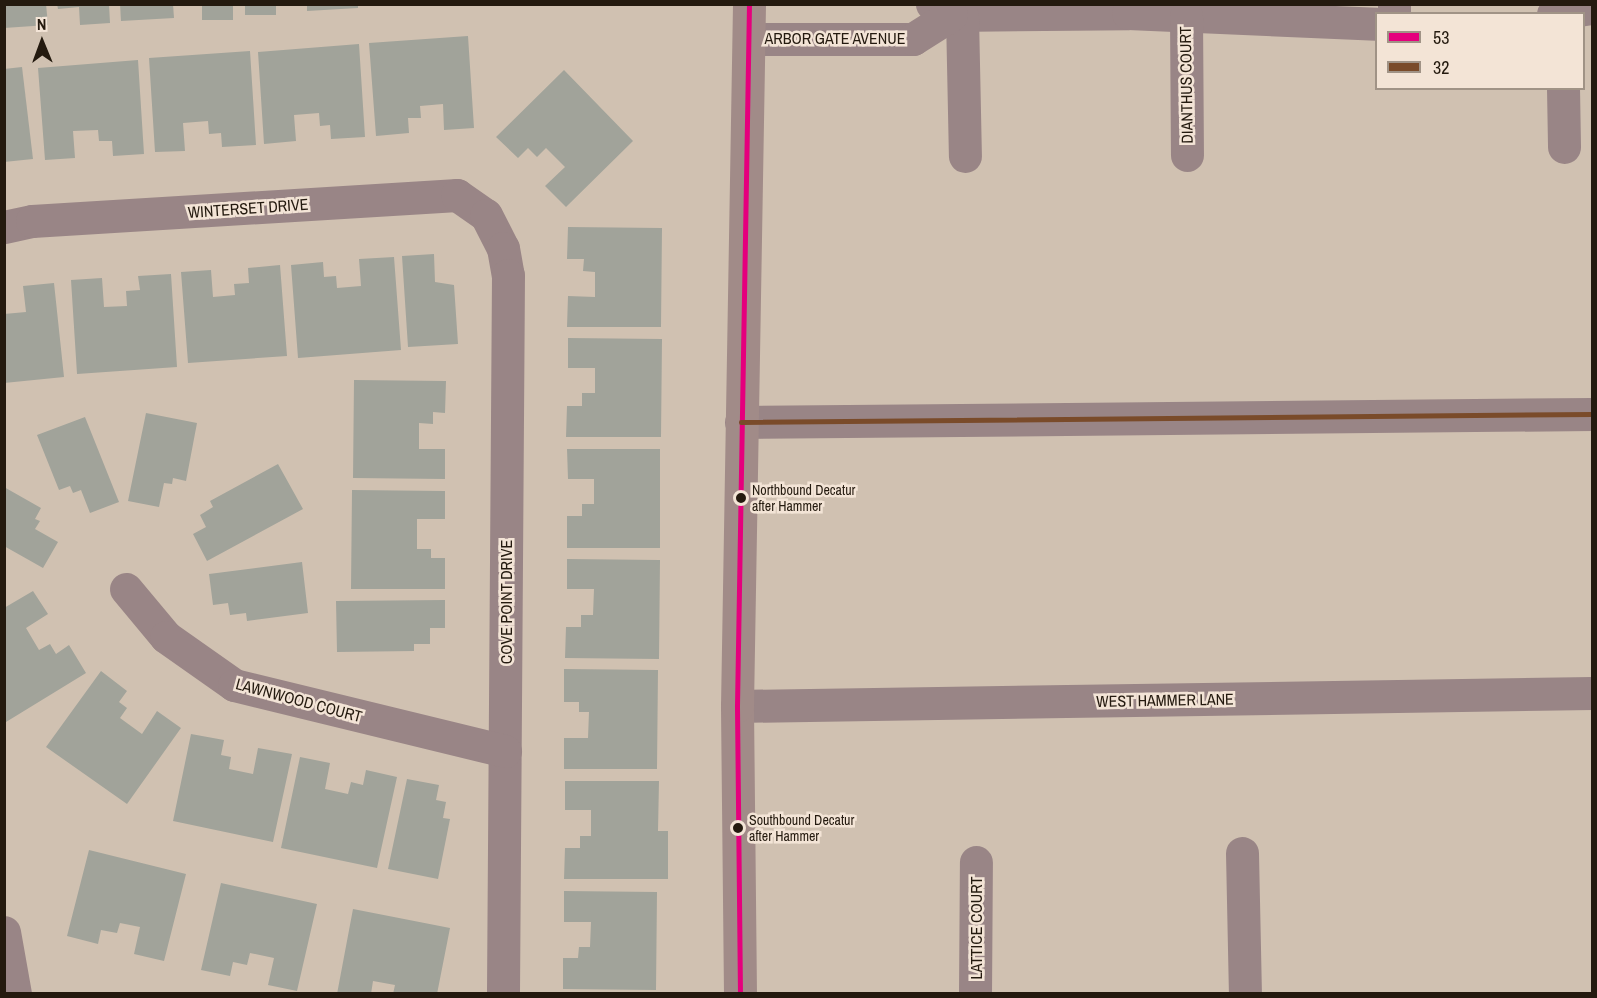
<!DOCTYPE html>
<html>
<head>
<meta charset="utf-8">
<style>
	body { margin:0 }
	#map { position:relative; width:1597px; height:998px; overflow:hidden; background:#d0c1b1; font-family:"Archivo Narrow",sans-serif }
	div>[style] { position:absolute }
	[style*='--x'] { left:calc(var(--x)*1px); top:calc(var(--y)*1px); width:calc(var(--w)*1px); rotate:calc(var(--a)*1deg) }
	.building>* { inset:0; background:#a1a39a; transform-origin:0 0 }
	.minor>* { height:33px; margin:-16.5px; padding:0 16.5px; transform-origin:16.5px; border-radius:16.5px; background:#998586 }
	.major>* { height:33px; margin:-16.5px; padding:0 16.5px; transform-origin:16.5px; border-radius:16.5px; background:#a18b88 }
	.bus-1>* { height:4.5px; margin:-2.25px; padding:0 2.25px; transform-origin:2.25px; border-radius:2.25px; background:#e5007d }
	.bus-2>* { height:4.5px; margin:-2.25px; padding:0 2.25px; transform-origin:2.25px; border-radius:2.25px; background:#7a4b2a }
	.dots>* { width:16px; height:16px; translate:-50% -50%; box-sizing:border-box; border:3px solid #f3e4d6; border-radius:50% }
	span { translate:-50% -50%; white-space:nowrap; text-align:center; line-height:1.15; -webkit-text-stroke:5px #f3e4d6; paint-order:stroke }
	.bus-label { font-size:14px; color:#241a0f }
	.left { translate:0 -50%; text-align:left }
	.street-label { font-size:16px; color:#241a0f }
	.frame { position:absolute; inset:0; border:6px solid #241a0f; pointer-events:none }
	.legend { position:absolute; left:1375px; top:12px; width:210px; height:78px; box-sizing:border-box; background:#f3e4d6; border:2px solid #a09386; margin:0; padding:8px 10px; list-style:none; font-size:18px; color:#241a0f }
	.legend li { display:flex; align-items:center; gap:12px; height:30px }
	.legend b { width:30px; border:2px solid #a09386 }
	.north { position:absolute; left:12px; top:12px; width:60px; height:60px; -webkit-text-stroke:4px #f3e4d6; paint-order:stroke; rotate:359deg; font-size:16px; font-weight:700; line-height:24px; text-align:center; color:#241a0f }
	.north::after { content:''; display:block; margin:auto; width:21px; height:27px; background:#241a0f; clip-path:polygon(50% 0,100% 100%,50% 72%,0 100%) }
</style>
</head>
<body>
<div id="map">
	<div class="building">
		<i style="clip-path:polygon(4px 4px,46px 4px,48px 25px,4px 28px)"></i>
		<i style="clip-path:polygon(57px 4px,109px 4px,110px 23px,80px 25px,79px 7px,58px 9px)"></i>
		<i style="clip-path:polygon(120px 4px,173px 4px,174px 18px,121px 21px)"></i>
		<i style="left:202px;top:4px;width:31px;height:16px"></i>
		<i style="left:245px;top:4px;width:31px;height:11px"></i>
		<i style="clip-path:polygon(307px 4px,358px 4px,358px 8px,307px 11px)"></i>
		<i style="clip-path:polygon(468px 36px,474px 128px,444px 130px,443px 104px,420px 106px,421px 118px,408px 118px,409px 133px,376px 136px,369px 43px)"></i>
		<i style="clip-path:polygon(359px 44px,365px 137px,331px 139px,330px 125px,320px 126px,319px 113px,294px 115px,296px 141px,264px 144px,258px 52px)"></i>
		<i style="clip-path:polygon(250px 51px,256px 145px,222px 147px,221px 133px,209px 134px,208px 121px,183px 123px,185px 151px,155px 152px,149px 58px)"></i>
		<i style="clip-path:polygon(138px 60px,144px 154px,113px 156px,112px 141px,99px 141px,98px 130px,73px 131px,75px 158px,45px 160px,38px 68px)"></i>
		<i style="clip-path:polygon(22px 67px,33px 159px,4px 162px,4px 69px)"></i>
		<i style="clip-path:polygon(564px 70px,633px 141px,566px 207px,545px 186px,565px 167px,546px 148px,537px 157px,528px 148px,518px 158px,496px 137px)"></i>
		<i style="clip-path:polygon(568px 227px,662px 228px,661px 327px,567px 327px,568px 296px,595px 297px,595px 272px,583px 271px,584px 259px,567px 259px)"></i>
		<i style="clip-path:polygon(434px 254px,435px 282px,454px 285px,458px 344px,408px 347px,402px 256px)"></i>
		<i style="clip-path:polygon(394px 257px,401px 350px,298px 358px,291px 265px,323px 262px,324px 277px,336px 276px,337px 288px,361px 286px,359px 259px)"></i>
		<i style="clip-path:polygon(280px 265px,287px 356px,188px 363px,181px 272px,211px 270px,213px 297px,235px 295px,234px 284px,249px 283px,248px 268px)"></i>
		<i style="clip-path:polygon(171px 274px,177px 367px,77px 374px,71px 280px,102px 278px,104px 307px,127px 306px,126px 291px,140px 290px,138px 276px)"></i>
		<i style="clip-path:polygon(54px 283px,64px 377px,4px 383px,4px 314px,26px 312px,23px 286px)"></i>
		<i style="clip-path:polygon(568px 338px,662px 339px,661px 437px,566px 437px,567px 406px,582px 406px,582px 393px,595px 393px,595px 368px,568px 368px)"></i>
		<i style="clip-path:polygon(354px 380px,446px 381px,445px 413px,433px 412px,433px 424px,419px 423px,419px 449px,445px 449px,445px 479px,353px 478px)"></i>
		<i style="clip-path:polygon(146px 413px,197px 423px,186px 481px,173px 478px,172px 484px,164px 483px,159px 507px,128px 501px)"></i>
		<i style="clip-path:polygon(85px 417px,119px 502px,90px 513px,81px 490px,73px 493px,70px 486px,59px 490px,37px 435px)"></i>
		<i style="clip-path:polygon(567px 449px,660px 449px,660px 548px,567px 548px,567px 516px,582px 516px,582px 504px,594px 504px,594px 479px,568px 479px)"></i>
		<i style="clip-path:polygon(278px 464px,303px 509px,207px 561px,193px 534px,206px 527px,200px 515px,213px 507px,210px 501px)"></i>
		<i style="clip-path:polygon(4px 487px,41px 508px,35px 519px,40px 521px,35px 529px,58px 542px,43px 568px,4px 546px)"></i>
		<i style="clip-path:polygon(352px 490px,445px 491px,445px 519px,417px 519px,417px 549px,431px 549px,431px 558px,445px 558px,445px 589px,351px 589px)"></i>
		<i style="clip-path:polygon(567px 559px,660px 560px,659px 659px,565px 658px,566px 627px,581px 627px,581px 615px,593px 615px,594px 589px,567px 589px)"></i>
		<i style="clip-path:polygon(302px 562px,308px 613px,247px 621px,246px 613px,230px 615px,228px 603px,213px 605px,209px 574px)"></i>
		<i style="clip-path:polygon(33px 591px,48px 614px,26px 628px,39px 650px,50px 644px,56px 654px,69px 645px,86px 673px,6px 722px,4px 608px)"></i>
		<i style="clip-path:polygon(445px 600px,445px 628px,430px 628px,430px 644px,414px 644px,414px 651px,337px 652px,336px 601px)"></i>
		<i style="clip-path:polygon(564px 669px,658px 670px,657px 769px,564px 769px,564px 738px,588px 738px,589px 712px,579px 712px,579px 702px,564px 702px)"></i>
		<i style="clip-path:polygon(101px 671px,127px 691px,119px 702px,127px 708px,120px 718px,142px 734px,157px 711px,181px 728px,127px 804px,46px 747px)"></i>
		<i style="clip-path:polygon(191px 734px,224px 740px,221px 755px,231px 757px,229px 769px,253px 774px,258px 748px,292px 754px,273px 842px,173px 821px)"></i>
		<i style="clip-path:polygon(300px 757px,330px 763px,325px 789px,348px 794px,351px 782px,363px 785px,366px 770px,397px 777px,377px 868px,281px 848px)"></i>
		<i style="clip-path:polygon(407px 779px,439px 785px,436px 800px,446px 802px,443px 818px,450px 819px,438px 879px,388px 869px)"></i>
		<i style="clip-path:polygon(565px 781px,659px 781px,658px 831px,668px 831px,668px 879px,564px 879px,565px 848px,580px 848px,580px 836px,591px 836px,591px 810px,565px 810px)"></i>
		<i style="clip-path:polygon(89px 850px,186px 874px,164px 961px,134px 954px,140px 927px,120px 923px,117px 933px,101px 930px,98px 944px,67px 936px)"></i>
		<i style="clip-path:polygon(221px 883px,317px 904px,297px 991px,268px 985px,274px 958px,250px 953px,247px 965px,233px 962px,230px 976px,201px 970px)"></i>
		<i style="clip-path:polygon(564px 891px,657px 892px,656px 990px,563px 989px,563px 958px,578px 958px,579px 947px,590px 947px,591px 922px,564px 922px)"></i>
		<i style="clip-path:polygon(353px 909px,450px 928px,437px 994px,393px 994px,395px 985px,373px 981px,371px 994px,337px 994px)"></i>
	</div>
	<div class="minor">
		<i style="--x:932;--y:4;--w:22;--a:30"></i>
		<i style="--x:951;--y:15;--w:177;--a:-0.6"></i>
		<i style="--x:1128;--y:13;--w:248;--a:2.5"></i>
		<i style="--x:1394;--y:4;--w:10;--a:90"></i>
		<i style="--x:1553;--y:14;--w:39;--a:-9"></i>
		<i style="--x:962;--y:16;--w:140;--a:88.8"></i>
		<i style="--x:1186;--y:16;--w:139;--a:89.6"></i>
		<i style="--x:749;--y:39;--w:164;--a:0"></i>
		<i style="--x:913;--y:39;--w:45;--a:-32.3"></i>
		<i style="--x:1563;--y:88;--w:59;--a:89"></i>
		<i style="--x:4;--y:227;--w:29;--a:-12"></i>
		<i style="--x:32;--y:221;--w:426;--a:-3.5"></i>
		<i style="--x:457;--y:195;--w:35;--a:35"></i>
		<i style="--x:486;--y:215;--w:37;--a:63"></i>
		<i style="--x:503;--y:248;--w:27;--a:80"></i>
		<i style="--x:508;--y:275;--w:719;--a:90.4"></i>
		<i style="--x:741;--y:422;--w:851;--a:-0.54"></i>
		<i style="--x:126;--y:589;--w:62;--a:50.2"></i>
		<i style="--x:166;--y:637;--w:83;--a:35.2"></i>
		<i style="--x:234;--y:685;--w:279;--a:13.7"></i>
		<i style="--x:737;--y:706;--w:855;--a:-0.87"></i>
		<i style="--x:1242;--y:853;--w:141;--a:88.8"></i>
		<i style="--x:4;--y:932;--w:63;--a:79.9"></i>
		<i style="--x:975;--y:994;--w:132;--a:-89.6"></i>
	</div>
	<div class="major">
		<i style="--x:740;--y:994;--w:288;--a:-90.6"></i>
		<i style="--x:737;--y:706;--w:702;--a:-89.02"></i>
	</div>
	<div class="bus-1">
		<i style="--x:740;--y:994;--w:288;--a:-90.6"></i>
		<i style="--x:737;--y:706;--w:702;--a:-89.02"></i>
	</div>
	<div class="bus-2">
		<i style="--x:741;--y:422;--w:851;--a:-0.54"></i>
	</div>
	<div class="dots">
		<i style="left:741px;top:498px;background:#241a0f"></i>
		<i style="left:738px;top:828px;background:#241a0f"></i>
	</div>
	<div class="bus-label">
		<span class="left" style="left:752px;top:498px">Northbound Decatur<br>after Hammer</span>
		<span class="left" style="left:749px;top:828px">Southbound Decatur<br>after Hammer</span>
	</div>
	<div class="street-label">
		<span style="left:835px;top:38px">ARBOR GATE AVENUE</span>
		<span style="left:1186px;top:85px;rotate:-91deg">DIANTHUS COURT</span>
		<span style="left:248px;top:208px;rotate:-4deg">WINTERSET DRIVE</span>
		<span style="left:506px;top:602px;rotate:-90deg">COVE POINT DRIVE</span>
		<span style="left:299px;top:700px;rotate:15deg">LAWNWOOD COURT</span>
		<span style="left:1165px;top:700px;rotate:-1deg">WEST HAMMER LANE</span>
		<span style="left:976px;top:928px;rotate:-90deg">LATTICE COURT</span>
	</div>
	<div class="frame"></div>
	<ul class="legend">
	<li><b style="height:8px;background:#e5007d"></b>53</li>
	<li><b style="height:8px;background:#7a4b2a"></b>32</li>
	</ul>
	<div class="north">N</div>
</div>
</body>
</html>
